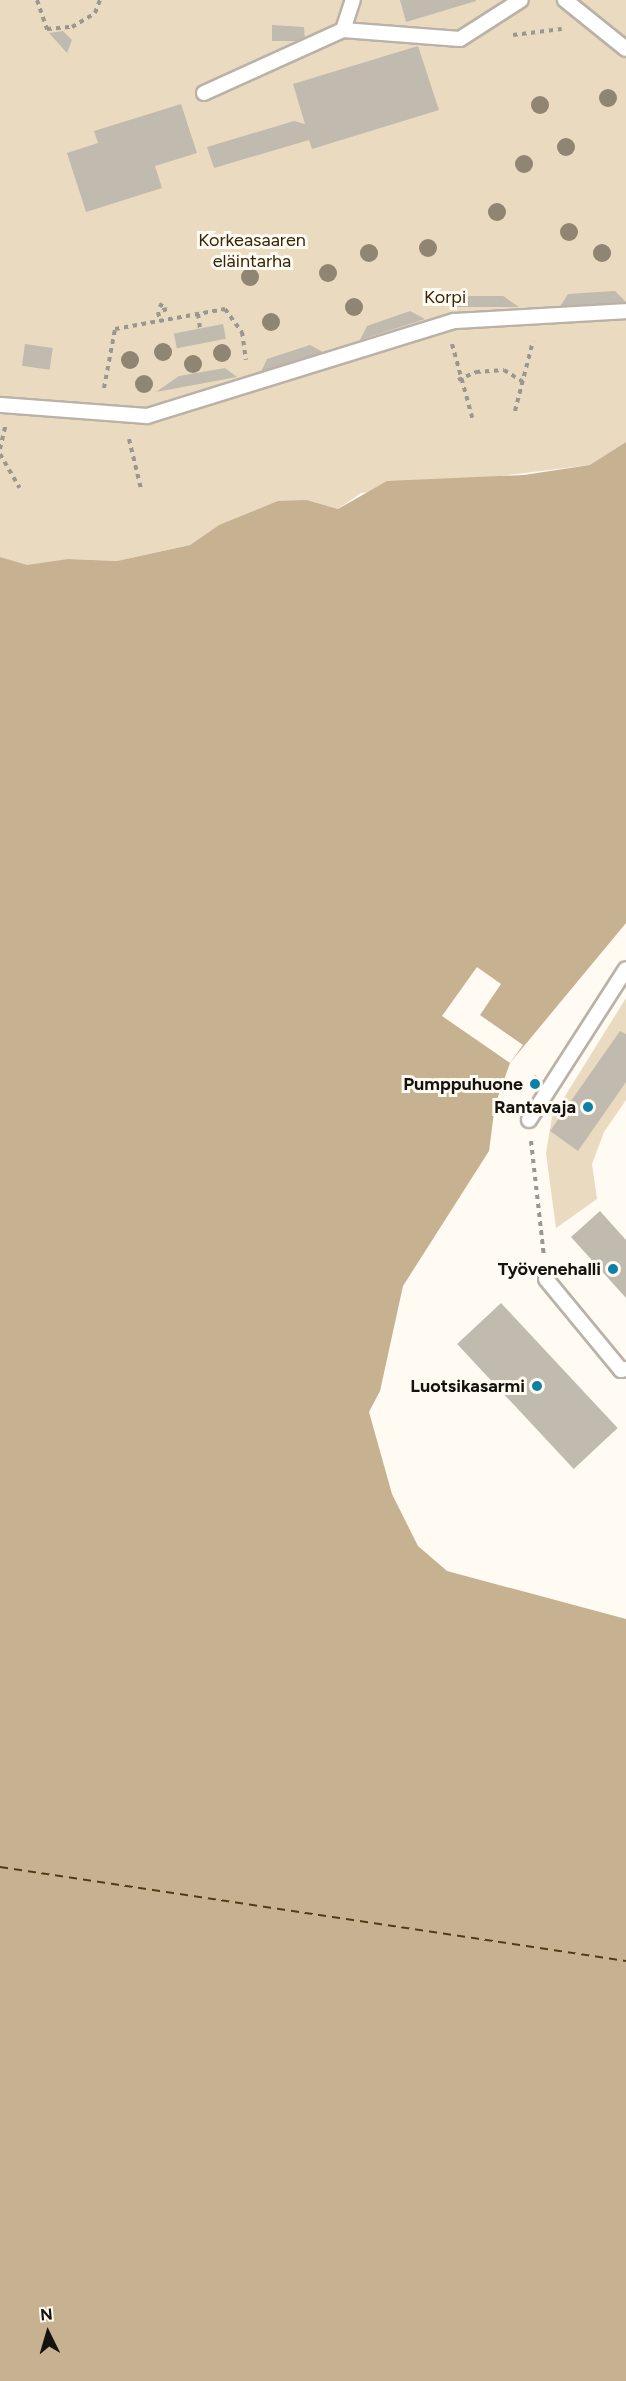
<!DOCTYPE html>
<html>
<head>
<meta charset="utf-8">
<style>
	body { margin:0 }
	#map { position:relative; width:626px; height:2381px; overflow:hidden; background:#fffaf2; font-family:Figtree,sans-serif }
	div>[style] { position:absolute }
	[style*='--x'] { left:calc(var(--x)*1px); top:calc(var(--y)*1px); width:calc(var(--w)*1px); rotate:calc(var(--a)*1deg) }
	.green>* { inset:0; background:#eadac0 }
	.water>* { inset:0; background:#c6b191 }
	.pier>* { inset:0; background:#fffaf2 }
	.ferry>* { height:1.5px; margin-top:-0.75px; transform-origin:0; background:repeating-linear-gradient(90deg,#513b12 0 8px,transparent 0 14px) }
	.building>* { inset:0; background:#c1baae; transform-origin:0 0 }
	.path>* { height:4px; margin-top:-2px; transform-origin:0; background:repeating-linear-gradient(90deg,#9a9690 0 4.5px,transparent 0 9px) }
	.roads { filter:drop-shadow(2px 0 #bab2a7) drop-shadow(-2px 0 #bab2a7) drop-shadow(0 2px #bab2a7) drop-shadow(0 -2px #bab2a7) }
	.service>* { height:14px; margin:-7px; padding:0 7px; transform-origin:7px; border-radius:7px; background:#fff }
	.trees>* { width:18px; height:18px; margin:-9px; border-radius:50%; background:#908572 }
	.dots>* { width:16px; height:16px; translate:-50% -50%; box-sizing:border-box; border:3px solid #fffaf2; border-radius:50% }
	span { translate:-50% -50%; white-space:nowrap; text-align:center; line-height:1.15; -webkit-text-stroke:6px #fffaf2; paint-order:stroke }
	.park-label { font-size:18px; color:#36260a }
	.poi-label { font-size:18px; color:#16130f; font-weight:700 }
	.right { translate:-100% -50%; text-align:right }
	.north { position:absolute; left:18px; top:2303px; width:60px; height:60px; -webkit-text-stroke:4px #fffaf2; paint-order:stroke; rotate:355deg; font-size:16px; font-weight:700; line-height:24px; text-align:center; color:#16130f }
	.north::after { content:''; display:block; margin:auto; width:21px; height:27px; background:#16130f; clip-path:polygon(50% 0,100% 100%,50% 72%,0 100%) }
</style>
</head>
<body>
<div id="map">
	<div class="green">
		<i style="clip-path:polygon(0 0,626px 0,626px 442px,591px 465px,361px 493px,338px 509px,307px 500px,219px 525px,190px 545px,117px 561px,68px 559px,27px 566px,0 557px)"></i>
		<i style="clip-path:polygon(626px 998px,626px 1100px,604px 1132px,592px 1164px,597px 1199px,556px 1228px,546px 1153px,552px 1117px)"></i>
	</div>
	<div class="water">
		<i style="clip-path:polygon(626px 442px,626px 923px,510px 1063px,495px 1105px,489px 1151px,403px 1286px,380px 1391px,369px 1412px,392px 1494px,418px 1546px,447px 1571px,626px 1619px,626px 2381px,0 2381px,0 557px,27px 565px,68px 559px,117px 561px,190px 545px,219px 525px,278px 501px,307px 500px,338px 509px,387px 481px,524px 475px,590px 465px)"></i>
	</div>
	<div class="pier">
		<i style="clip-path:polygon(477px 967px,501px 984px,480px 1015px,523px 1045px,510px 1063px,442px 1016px)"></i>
	</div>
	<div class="ferry">
		<i style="--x:0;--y:1867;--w:633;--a:8.54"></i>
	</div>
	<div class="building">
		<i style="clip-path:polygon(400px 0,476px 0,476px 1px,406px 22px)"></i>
		<i style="clip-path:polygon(272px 25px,304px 27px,305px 41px,272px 41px)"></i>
		<i style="clip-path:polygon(63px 31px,72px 40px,67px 53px,49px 33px)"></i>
		<i style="clip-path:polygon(418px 46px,439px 110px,312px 149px,309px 140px,214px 168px,207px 147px,294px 121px,305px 124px,293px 84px)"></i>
		<i style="clip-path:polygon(181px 104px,197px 153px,155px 166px,162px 188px,86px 212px,67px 153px,98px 143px,94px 131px)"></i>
		<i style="clip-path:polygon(615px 291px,626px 302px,559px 308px,568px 294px)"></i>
		<i style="clip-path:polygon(463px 296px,503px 296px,519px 307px,452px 307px)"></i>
		<i style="clip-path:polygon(410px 311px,425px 319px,360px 340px,367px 326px)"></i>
		<i style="left:223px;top:324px;width:15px;height:50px;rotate:79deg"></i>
		<i style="left:25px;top:344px;width:28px;height:22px;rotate:8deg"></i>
		<i style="clip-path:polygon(310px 345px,323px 352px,260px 374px,267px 359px)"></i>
		<i style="clip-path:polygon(225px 368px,237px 377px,156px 392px,179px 376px)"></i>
		<i style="clip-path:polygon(620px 1031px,626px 1034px,626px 1082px,578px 1151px,550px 1131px)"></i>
		<i style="left:535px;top:1075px;width:12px;height:13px;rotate:35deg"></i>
		<i style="clip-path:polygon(600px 1211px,626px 1240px,626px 1298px,571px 1237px)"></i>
		<i style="left:501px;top:1303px;width:171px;height:60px;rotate:47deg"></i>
	</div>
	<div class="path">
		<i style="--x:37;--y:0;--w:31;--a:71"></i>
		<i style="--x:47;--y:29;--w:25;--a:-5"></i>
		<i style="--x:72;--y:27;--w:27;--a:-31"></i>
		<i style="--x:95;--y:13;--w:14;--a:-69"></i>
		<i style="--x:513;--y:35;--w:49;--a:-7"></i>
		<i style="--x:159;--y:304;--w:9;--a:32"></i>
		<i style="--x:167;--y:309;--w:9;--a:162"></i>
		<i style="--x:158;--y:312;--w:9;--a:77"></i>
		<i style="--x:198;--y:314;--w:14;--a:82"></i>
		<i style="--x:452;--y:344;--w:79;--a:74.6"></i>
		<i style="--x:458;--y:380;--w:20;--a:-24"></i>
		<i style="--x:476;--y:372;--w:28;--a:-4"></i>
		<i style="--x:504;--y:370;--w:22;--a:32"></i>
		<i style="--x:104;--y:388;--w:60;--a:-79.4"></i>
		<i style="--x:115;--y:329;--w:112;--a:-10.3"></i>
		<i style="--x:225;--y:309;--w:29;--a:54"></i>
		<i style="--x:242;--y:332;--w:28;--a:82"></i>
		<i style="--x:515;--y:411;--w:72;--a:-75.6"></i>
		<i style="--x:129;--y:439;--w:51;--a:76.5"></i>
		<i style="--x:0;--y:449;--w:23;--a:-77"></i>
		<i style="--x:0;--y:454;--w:39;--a:60"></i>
		<i style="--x:531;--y:1141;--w:116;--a:83.6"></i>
	</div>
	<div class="roads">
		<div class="service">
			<i style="--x:565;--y:0;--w:78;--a:38.8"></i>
			<i style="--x:343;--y:30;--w:117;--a:4.4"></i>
			<i style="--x:460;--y:39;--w:72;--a:-32.6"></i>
			<i style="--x:204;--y:93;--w:153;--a:-24.4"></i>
			<i style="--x:343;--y:30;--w:32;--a:-72"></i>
			<i style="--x:0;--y:405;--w:147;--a:4.3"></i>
			<i style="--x:147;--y:416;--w:321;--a:-17.2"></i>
			<i style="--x:454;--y:321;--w:172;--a:-3.3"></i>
			<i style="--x:529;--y:1120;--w:179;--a:-57.3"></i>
			<i style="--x:546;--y:1279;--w:118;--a:50.5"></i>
			<i style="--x:621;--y:1370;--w:5;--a:-11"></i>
		</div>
	</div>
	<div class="trees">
		<i style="left:608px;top:98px"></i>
		<i style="left:540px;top:105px"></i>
		<i style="left:566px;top:147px"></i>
		<i style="left:524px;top:164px"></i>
		<i style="left:497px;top:212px"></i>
		<i style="left:569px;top:232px"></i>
		<i style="left:428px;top:248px"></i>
		<i style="left:369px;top:253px"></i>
		<i style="left:602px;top:253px"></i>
		<i style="left:328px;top:273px"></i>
		<i style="left:250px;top:277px"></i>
		<i style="left:354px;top:307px"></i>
		<i style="left:271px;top:322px"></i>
		<i style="left:163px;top:352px"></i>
		<i style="left:222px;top:353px"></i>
		<i style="left:130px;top:360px"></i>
		<i style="left:193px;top:364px"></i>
		<i style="left:144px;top:384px"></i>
	</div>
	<div class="dots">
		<i style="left:535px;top:1084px;background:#0d80a7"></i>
		<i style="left:588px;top:1107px;background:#0d80a7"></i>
		<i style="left:613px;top:1269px;background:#0d80a7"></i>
		<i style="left:537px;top:1386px;background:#0d80a7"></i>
	</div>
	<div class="park-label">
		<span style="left:252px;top:251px">Korkeasaaren<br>eläintarha</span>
		<span style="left:445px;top:297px">Korpi</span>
	</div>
	<div class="poi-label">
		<span class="right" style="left:523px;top:1084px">Pumppuhuone</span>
		<span class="right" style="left:576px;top:1107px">Rantavaja</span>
		<span class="right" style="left:601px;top:1269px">Työvenehalli</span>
		<span class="right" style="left:525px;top:1386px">Luotsikasarmi</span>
	</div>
	<div class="north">N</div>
</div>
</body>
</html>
